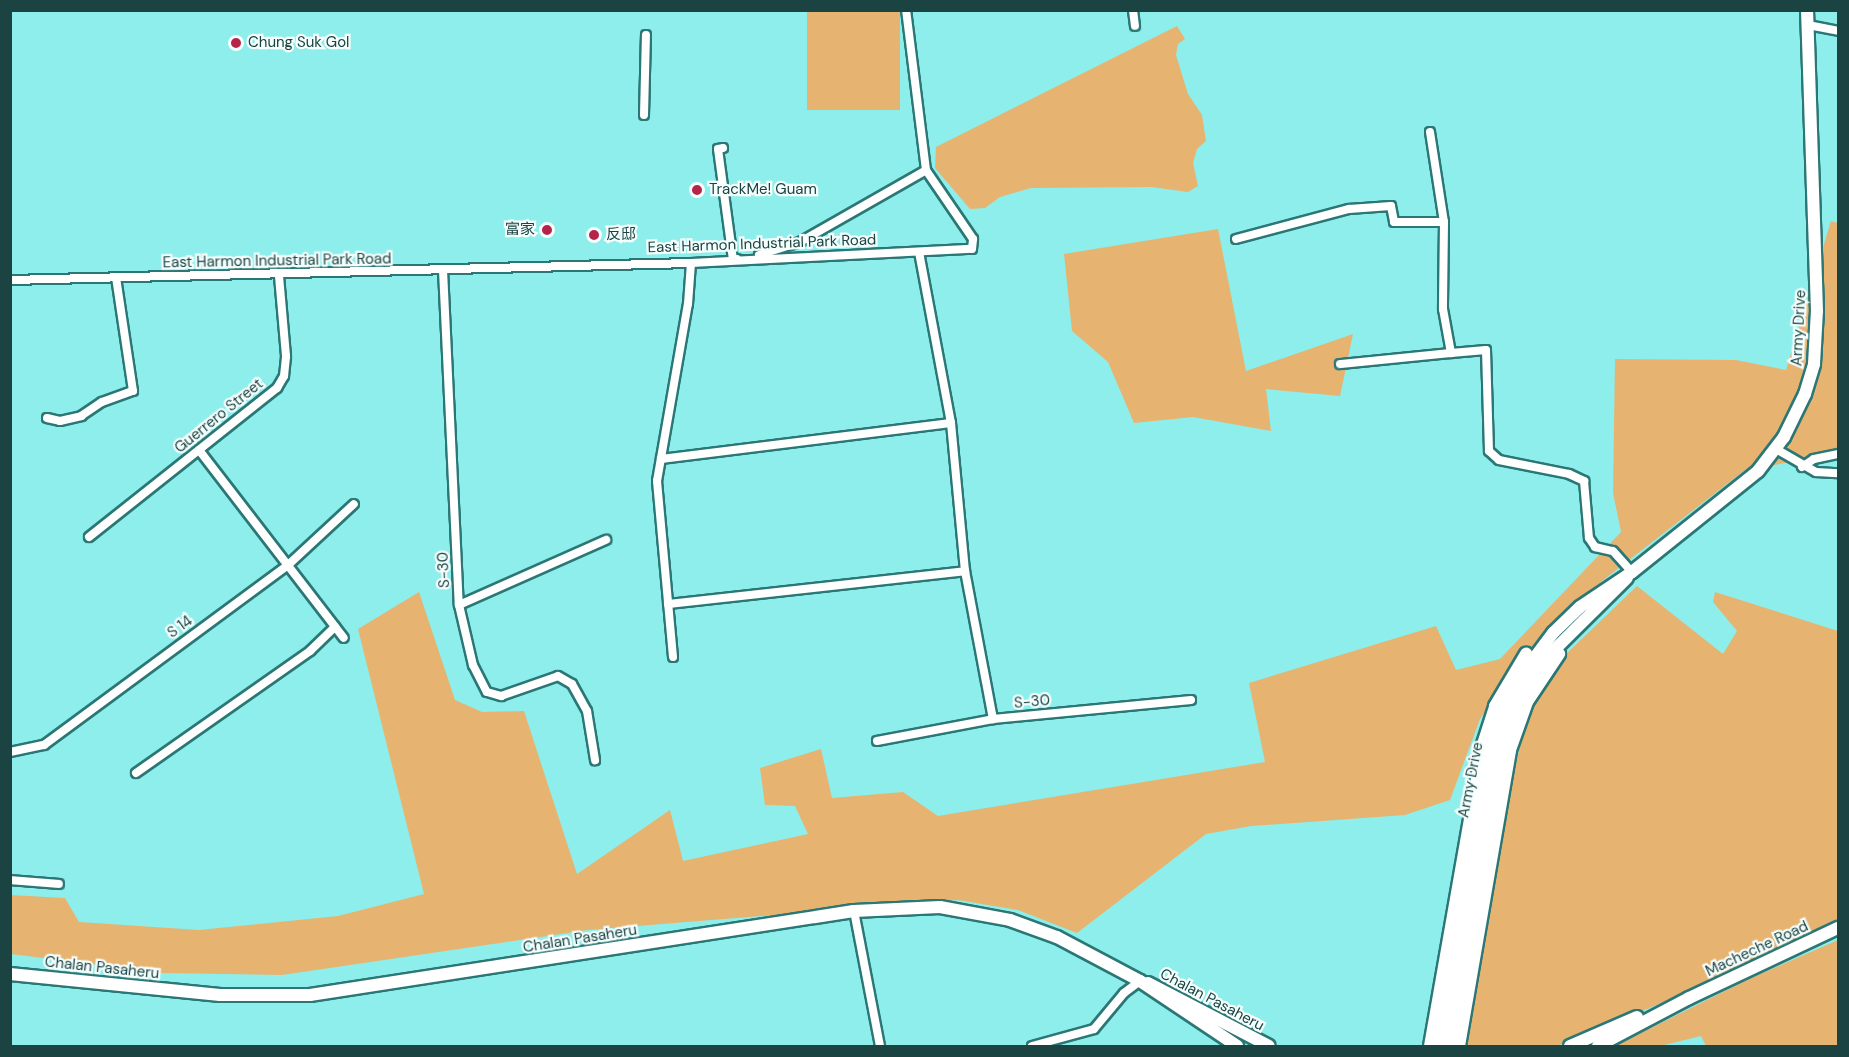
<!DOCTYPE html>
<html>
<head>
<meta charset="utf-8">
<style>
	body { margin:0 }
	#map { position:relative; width:1849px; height:1057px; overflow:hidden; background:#8deeeb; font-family:"DM Sans","Noto Sans SC",sans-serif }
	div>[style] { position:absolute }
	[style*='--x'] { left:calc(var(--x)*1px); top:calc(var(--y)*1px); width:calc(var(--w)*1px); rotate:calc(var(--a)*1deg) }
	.green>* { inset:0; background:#e7b371; transform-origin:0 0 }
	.roads { filter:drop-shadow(2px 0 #2b7775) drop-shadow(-2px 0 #2b7775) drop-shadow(0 2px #2b7775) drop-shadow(0 -2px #2b7775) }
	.minor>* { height:8px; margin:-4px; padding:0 4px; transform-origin:4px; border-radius:4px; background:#fff }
	.secondary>* { height:12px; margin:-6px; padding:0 6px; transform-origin:6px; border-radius:6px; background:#fff }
	.dots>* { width:16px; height:16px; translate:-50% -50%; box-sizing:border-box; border:3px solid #f5fefd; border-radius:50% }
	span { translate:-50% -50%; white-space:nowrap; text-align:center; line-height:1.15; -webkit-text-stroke:4.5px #f5fefd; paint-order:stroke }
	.poi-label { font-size:15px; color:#1a4342 }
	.left { translate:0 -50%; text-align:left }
	.right { translate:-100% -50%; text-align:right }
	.street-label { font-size:15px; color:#1a4342 }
	.frame { position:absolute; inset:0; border:12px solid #1a4342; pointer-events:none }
</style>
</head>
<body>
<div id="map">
	<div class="green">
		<i style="left:807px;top:11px;width:93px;height:99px"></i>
		<i style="clip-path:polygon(1177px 26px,1185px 39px,1178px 44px,1176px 55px,1188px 94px,1202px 115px,1206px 141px,1197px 149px,1193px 163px,1198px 186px,1188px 192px,1151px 187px,1031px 188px,1000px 197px,985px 208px,970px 209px,935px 168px,936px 147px)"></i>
		<i style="clip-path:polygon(1831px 221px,1838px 223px,1838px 454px,1745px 470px,1602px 581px,1529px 650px,1480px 719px,1450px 800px,1405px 815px,1251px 826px,1206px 834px,1077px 933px,1018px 910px,958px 900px,588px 930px,282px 975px,162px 973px,11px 954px,10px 895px,65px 898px,79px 922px,199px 930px,338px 916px,424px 894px,358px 629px,419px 592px,455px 700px,482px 712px,524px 711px,577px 874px,670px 810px,683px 861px,808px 834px,795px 806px,765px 805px,760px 768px,821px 749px,832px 798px,903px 792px,938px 816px,1265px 762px,1249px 683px,1436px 626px,1456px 670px,1500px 659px,1621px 532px,1613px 493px,1615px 359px,1736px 360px,1786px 370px)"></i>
		<i style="clip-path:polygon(1218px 229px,1246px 371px,1353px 334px,1340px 396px,1266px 389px,1271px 431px,1193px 417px,1134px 423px,1108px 362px,1072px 331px,1064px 254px)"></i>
		<i style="clip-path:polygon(1637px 586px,1723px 654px,1737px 631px,1713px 602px,1715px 592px,1838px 631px,1838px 920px,1686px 993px,1557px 1046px,1466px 1046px,1513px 776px,1527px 717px,1563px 657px)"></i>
		<i style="clip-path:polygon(1838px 940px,1838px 1046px,1706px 1046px,1701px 1036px,1660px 1046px,1615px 1046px,1749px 979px)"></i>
	</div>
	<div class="roads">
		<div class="minor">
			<i style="--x:1133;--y:10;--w:16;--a:83"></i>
			<i style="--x:1808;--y:25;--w:31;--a:11"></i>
			<i style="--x:644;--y:115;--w:80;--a:-88.6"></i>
			<i style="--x:1430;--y:132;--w:91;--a:81.2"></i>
			<i style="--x:1444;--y:222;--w:87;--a:90.7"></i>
			<i style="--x:1443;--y:309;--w:45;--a:79.7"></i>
			<i style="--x:1451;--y:353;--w:35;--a:-5"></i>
			<i style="--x:1486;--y:350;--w:101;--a:88.3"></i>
			<i style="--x:1489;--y:451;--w:13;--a:42"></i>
			<i style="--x:1499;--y:460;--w:71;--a:11.3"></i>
			<i style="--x:1569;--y:474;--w:17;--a:25"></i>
			<i style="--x:1584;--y:481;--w:57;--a:85"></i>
			<i style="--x:1589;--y:538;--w:11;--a:56"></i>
			<i style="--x:1595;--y:547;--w:18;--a:13"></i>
			<i style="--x:1613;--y:551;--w:28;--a:48"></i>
			<i style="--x:723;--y:148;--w:5;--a:169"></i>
			<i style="--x:718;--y:149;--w:112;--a:82.3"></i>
			<i style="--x:733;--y:260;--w:4;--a:-14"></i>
			<i style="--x:1236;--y:239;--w:117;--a:-14.9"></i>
			<i style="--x:1349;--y:209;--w:42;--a:-4.1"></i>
			<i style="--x:1391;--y:206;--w:16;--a:79"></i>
			<i style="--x:1394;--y:222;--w:50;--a:0"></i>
			<i style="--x:919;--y:252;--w:174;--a:79.4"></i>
			<i style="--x:951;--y:423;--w:149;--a:84.6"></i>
			<i style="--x:965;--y:571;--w:151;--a:79.3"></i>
			<i style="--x:759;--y:255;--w:43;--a:-17.6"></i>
			<i style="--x:800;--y:242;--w:145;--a:-29.7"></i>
			<i style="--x:443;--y:270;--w:335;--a:87.3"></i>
			<i style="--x:459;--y:605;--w:62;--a:76.9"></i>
			<i style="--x:473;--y:665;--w:30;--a:63"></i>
			<i style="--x:487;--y:692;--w:15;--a:16"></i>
			<i style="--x:501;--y:696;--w:60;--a:-19.3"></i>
			<i style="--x:558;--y:676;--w:16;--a:30"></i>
			<i style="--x:572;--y:684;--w:31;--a:61"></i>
			<i style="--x:587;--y:711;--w:50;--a:80.7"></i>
			<i style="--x:10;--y:280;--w:681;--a:-1.43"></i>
			<i style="--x:691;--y:263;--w:281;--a:-2.9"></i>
			<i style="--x:972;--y:249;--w:10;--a:-84"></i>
			<i style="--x:973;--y:239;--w:83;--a:-124.3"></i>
			<i style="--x:926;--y:170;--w:161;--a:-97.1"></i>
			<i style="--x:1340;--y:364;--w:112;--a:-5.7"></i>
			<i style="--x:47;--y:418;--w:13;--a:13"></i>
			<i style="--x:60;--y:421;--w:22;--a:-13"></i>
			<i style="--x:81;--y:416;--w:25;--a:-34"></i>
			<i style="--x:102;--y:402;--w:33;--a:-20"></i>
			<i style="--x:133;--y:391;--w:115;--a:-98.5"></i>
			<i style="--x:1776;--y:449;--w:46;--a:29.9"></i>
			<i style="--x:1816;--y:472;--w:22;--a:3"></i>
			<i style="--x:199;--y:450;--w:237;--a:52.4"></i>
			<i style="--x:661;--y:459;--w:292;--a:-7.1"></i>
			<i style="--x:1802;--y:467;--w:14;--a:-34"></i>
			<i style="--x:1814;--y:459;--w:25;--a:-12"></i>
			<i style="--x:89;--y:537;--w:240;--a:-38.4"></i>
			<i style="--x:277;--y:388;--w:14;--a:-60"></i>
			<i style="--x:284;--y:376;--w:20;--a:-84"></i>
			<i style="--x:286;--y:356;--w:80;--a:-95"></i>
			<i style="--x:668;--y:604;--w:299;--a:-6.3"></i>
			<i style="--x:459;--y:605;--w:161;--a:-23.9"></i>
			<i style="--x:673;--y:657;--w:177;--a:-95.2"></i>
			<i style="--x:657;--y:481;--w:180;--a:-80.1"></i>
			<i style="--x:688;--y:304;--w:41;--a:-85.8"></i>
			<i style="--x:877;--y:741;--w:118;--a:-10.7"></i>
			<i style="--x:993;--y:719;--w:199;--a:-5.5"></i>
			<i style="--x:10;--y:752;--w:35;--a:-12"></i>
			<i style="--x:44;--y:745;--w:302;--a:-36.4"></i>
			<i style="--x:287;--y:566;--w:91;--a:-42.8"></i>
			<i style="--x:136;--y:773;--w:213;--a:-35"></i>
			<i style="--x:310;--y:651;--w:35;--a:-44"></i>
			<i style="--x:10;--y:880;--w:49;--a:4.7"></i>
			<i style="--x:854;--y:911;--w:137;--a:79.1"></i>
			<i style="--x:1032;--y:1046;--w:64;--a:-15.3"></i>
			<i style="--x:1094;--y:1029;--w:47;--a:-50.2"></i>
			<i style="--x:1124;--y:993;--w:20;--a:-37"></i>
		</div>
		<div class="secondary">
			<i style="--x:10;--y:974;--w:211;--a:5.7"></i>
			<i style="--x:220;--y:995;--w:90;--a:0"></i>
			<i style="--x:310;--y:995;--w:550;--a:-8.78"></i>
			<i style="--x:854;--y:911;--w:86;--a:-2.7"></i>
			<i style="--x:940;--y:907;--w:71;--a:10.5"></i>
			<i style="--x:1010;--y:920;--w:50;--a:19.9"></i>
			<i style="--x:1057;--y:937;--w:94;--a:27.9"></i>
			<i style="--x:1140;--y:981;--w:117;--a:33.8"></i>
			<i style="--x:1148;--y:983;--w:136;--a:27.5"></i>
			<i style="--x:1430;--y:1046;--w:307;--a:-80"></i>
			<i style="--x:1483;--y:744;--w:40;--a:-72"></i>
			<i style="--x:1495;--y:706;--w:61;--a:-59.2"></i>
			<i style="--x:1441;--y:1046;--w:283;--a:-80.6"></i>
			<i style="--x:1487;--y:767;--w:59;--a:-74.3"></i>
			<i style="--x:1503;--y:710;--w:37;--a:-63"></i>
			<i style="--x:1520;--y:677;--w:55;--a:-53.1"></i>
			<i style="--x:1553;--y:633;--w:37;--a:-44"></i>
			<i style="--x:1580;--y:607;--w:63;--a:-33.9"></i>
			<i style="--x:1632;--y:572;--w:161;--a:-38.7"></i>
			<i style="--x:1758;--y:471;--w:43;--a:-52.6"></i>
			<i style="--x:1784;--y:437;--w:48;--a:-64"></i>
			<i style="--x:1805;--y:394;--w:31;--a:-73"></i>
			<i style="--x:1814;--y:364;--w:53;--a:-86.8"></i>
			<i style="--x:1817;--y:311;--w:301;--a:-91.9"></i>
			<i style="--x:1449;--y:1046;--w:282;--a:-80.4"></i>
			<i style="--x:1496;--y:768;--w:41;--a:-76"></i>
			<i style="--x:1506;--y:728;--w:70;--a:-62.7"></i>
			<i style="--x:1538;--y:666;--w:125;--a:-44.7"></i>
			<i style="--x:1459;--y:1046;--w:300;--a:-80.2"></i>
			<i style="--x:1510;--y:750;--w:51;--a:-70.5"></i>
			<i style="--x:1527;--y:702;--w:58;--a:-56.3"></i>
			<i style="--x:1570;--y:1046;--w:73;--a:-23.4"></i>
			<i style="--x:1598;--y:1046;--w:103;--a:-27.8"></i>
			<i style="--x:1689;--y:998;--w:165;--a:-25.2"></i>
		</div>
	</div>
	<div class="dots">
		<i style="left:236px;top:43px;background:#b52449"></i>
		<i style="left:697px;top:190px;background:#b52449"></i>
		<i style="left:547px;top:230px;background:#b52449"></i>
		<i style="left:594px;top:235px;background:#b52449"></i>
	</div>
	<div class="poi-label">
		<span class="left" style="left:248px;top:43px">Chung Suk Gol</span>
		<span class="left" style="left:709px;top:190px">TrackMe! Guam</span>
		<span class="right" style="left:535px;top:230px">富家</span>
		<span class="left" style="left:606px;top:235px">反邸</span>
	</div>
	<div class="street-label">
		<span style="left:762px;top:244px;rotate:-2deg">East Harmon Industrial Park Road</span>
		<span style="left:277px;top:261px;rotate:-1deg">East Harmon Industrial Park Road</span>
		<span style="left:1799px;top:328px;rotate:-87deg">Army Drive</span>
		<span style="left:219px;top:416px;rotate:-39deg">Guerrero Street</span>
		<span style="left:444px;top:570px;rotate:-93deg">S-30</span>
		<span style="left:180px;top:627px;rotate:-36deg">S 14</span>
		<span style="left:1032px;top:702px;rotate:-5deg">S-30</span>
		<span style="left:1471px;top:780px;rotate:-79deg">Army Drive</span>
		<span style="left:580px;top:939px;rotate:-9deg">Chalan Pasaheru</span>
		<span style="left:1757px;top:949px;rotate:-25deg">Macheche Road</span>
		<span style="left:102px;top:968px;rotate:6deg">Chalan Pasaheru</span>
		<span style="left:1212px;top:1000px;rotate:28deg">Chalan Pasaheru</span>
	</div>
	<div class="frame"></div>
</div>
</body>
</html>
